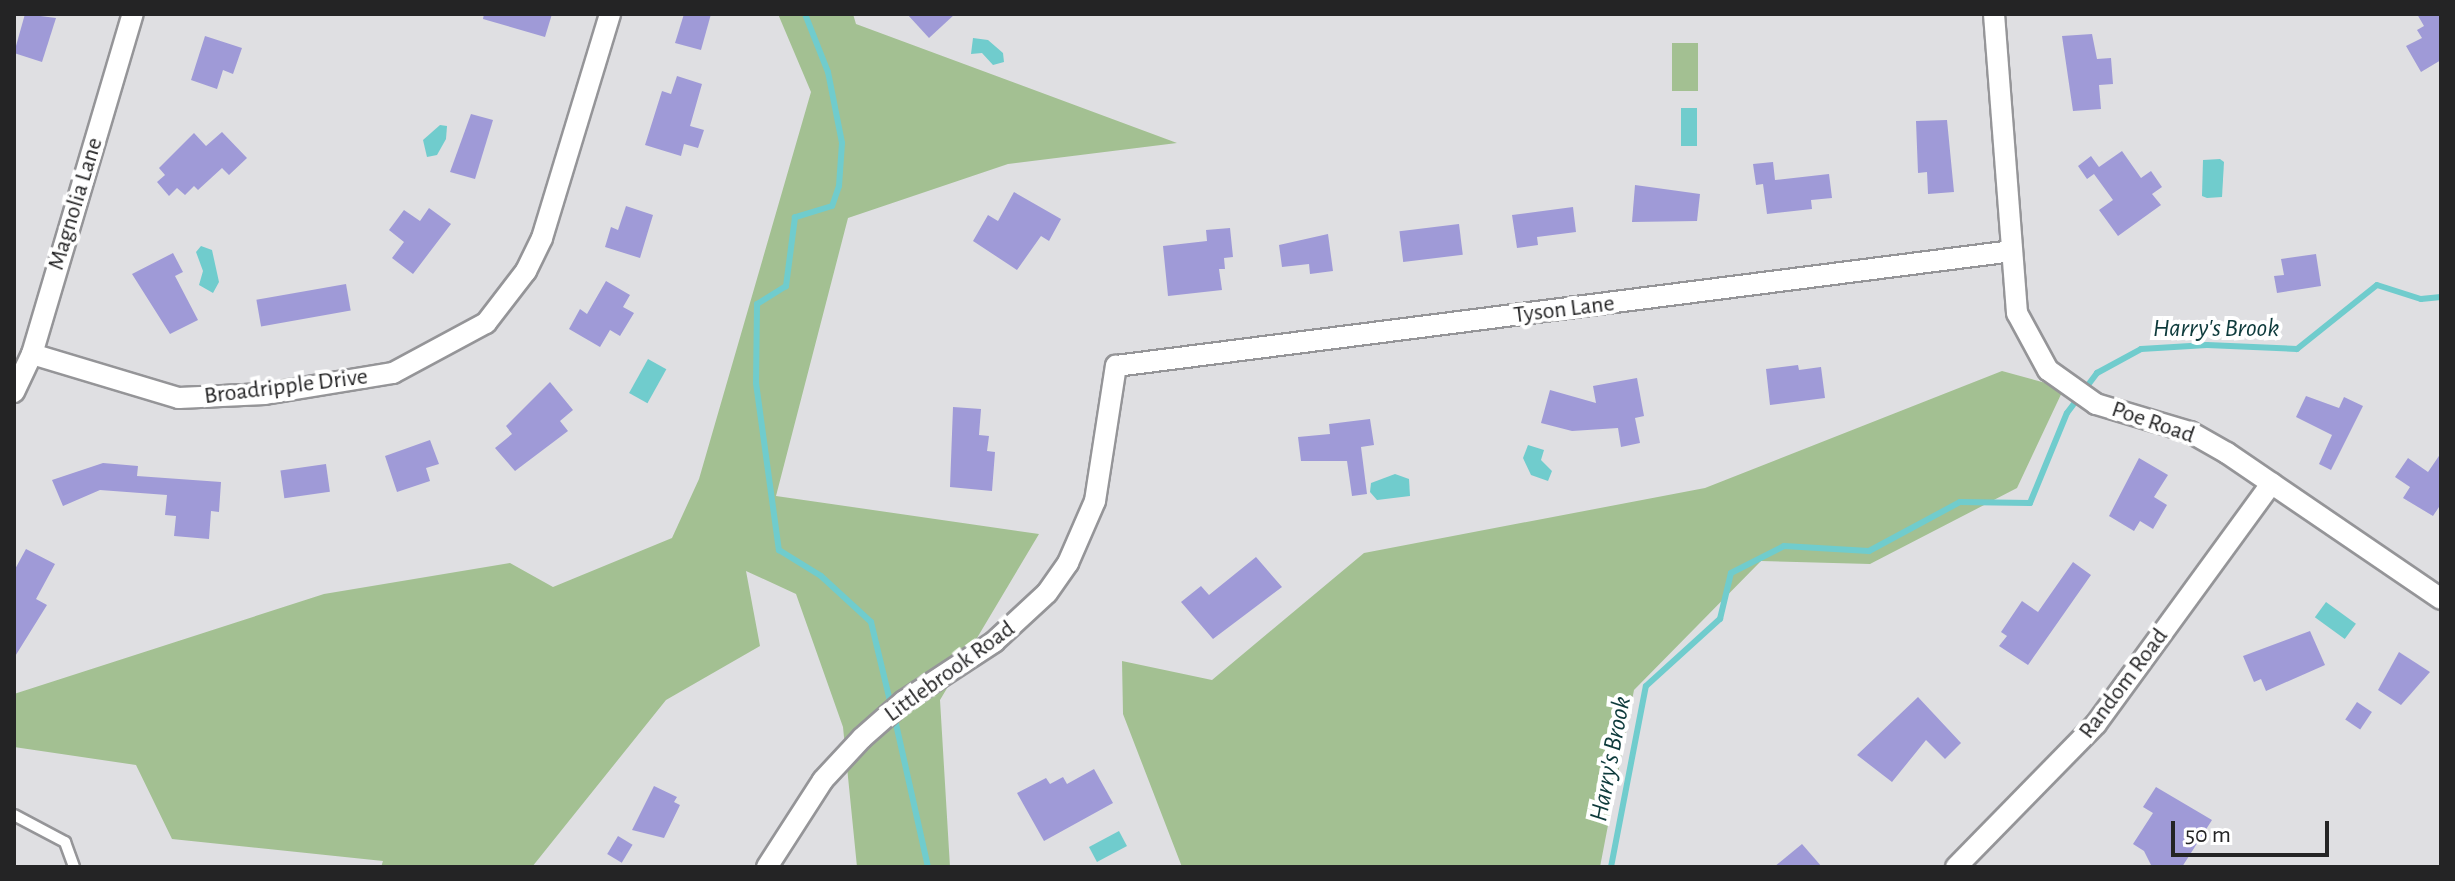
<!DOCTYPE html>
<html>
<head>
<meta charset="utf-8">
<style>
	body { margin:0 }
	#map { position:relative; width:2455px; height:881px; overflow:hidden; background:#dfdfe2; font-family:"Alegreya Sans",sans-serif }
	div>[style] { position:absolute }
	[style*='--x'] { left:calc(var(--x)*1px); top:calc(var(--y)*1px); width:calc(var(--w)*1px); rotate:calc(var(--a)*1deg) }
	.green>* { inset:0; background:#a3c092; transform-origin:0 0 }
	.water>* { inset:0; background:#70cccd; transform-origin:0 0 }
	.stream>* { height:6px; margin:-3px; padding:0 3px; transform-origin:3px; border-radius:3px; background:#70cccd }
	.building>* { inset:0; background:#9f9ad7; transform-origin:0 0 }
	.roads { filter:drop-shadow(2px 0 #959598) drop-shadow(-2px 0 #959598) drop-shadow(0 2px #959598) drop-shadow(0 -2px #959598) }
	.lane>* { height:10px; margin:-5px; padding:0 5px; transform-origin:5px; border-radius:5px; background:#fff }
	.street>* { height:20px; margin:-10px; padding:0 10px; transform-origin:10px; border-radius:10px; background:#fff }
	span { translate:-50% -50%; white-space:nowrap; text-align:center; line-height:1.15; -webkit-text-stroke:8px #fff; paint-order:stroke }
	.street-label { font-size:24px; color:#242425 }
	.water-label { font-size:26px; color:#0d3a3b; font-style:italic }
	.frame { position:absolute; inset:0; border:16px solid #242425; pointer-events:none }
	.scale { position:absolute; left:2171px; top:821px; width:158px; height:36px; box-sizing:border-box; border:4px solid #242425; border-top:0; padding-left:10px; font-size:24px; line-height:28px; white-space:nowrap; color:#242425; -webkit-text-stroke:6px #fff; paint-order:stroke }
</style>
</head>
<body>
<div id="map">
	<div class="green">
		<i style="clip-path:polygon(778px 14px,853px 14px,856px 24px,1177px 143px,1008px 164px,848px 218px,776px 496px,1039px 534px,940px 700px,950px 867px,857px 867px,843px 727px,796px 594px,746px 571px,760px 646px,666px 700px,532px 867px,381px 867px,383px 861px,172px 839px,136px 765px,14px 747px,14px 694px,324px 594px,510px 563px,553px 587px,672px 538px,699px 479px,811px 92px)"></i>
		<i style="left:1672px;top:43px;width:26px;height:48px"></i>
		<i style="clip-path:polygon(2002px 371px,2064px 388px,2017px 488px,1870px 564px,1761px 561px,1634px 690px,1600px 867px,1182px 867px,1123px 714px,1122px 661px,1212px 680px,1364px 553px,1705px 488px)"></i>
	</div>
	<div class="water">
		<i style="clip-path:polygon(973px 38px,988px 40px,1003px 53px,1004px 62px,993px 65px,982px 53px,971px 54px)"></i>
		<i style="left:1681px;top:108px;width:16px;height:38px"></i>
		<i style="clip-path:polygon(440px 125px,447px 126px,446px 139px,437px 155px,427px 157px,423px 140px)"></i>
		<i style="clip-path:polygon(2220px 159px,2224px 162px,2222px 197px,2207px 198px,2202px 196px,2203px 160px)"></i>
		<i style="clip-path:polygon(201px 246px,212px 250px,219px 282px,213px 293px,199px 285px,203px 271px,196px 252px)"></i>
		<i style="left:648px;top:359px;width:21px;height:39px;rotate:29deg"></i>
		<i style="clip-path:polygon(1528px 445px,1544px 450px,1541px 460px,1552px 471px,1548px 481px,1531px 475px,1523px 458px)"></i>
		<i style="clip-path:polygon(1395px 474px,1409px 479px,1410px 496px,1377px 500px,1370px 492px,1371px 483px)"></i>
		<i style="left:2326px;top:602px;width:37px;height:19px;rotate:36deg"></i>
		<i style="left:1119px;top:831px;width:17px;height:34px;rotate:62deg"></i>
	</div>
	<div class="stream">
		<i style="--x:805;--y:14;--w:62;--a:68.4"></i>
		<i style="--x:828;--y:72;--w:72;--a:78.8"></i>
		<i style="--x:842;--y:143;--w:43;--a:94"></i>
		<i style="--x:839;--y:186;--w:21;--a:109"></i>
		<i style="--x:832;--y:206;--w:39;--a:163"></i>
		<i style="--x:795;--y:217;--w:70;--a:97.4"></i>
		<i style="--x:786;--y:286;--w:34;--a:148"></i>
		<i style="--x:757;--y:304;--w:79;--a:90.7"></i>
		<i style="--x:756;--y:383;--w:169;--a:82.2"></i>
		<i style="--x:779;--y:550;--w:49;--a:31.8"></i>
		<i style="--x:821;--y:576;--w:68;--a:42.6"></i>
		<i style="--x:871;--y:622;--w:85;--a:76.5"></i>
		<i style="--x:894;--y:715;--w:156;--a:77.4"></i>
		<i style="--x:1611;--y:867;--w:184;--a:-79.1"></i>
		<i style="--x:1646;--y:686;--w:100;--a:-42.2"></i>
		<i style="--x:1720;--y:619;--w:47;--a:-76.6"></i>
		<i style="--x:1731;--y:573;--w:59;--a:-27"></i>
		<i style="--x:1784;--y:546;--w:85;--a:3.4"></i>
		<i style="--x:1869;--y:551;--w:103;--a:-28.3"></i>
		<i style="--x:1960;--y:502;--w:70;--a:0.8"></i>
		<i style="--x:2030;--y:503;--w:97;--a:-67.7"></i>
		<i style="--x:2067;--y:413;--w:50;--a:-53.1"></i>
		<i style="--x:2097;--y:373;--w:50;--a:-28.6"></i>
		<i style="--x:2141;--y:349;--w:66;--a:-3.5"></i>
		<i style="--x:2207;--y:345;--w:90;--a:2.5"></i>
		<i style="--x:2297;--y:349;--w:102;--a:-38.7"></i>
		<i style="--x:2377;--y:285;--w:46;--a:17.7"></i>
		<i style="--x:2421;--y:299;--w:20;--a:-6"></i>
	</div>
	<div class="building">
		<i style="clip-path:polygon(25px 14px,56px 18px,42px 62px,14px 53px)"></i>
		<i style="clip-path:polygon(484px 14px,552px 14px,545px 37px,483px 19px)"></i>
		<i style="clip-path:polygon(684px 14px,711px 14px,701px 50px,675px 43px)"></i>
		<i style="clip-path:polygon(907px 14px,955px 14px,929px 38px)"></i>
		<i style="clip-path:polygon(2417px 14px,2441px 14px,2441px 60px,2421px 72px,2406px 46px,2422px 38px,2417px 30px,2424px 26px)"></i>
		<i style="clip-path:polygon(2092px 34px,2097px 59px,2111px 58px,2113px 84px,2099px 85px,2101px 109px,2073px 111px,2062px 36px)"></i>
		<i style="clip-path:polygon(205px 36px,242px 48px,233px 74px,223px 70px,217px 89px,191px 80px)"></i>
		<i style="clip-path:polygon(677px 76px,702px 84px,690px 126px,704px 130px,698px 148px,684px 144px,681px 156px,645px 145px,662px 91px,671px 94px)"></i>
		<i style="clip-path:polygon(471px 114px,493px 120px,475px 179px,450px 172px)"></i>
		<i style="clip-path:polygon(1947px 120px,1954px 192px,1928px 194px,1927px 172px,1918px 173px,1916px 121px)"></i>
		<i style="clip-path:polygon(222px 132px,247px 158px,229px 175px,222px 168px,198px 190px,194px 186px,185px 195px,177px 188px,169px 196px,157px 182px,165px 175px,159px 168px,194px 133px,206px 146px)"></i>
		<i style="clip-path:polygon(2122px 151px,2141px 178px,2151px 171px,2162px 187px,2152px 194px,2161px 205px,2118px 236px,2099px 210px,2113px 200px,2094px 174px,2087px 179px,2078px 166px,2091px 156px,2099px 167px)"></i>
		<i style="clip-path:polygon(1773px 162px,1775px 180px,1829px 174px,1832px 198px,1811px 200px,1812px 209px,1767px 214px,1763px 184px,1756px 185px,1753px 164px)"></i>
		<i style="clip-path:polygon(1635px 185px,1700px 194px,1697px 221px,1632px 222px)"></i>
		<i style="clip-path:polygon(1014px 192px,1061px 219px,1049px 241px,1041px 236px,1017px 270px,973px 241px,988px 215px,998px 221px)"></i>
		<i style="clip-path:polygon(626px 206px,653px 215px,640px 258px,605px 247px,611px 227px,618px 230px)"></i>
		<i style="clip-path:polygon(1573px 207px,1576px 232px,1537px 237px,1538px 245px,1517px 248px,1512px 215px)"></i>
		<i style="clip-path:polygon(429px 208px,451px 224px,413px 274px,392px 258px,404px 242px,389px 230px,404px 210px,420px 221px)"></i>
		<i style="left:1459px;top:224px;width:31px;height:60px;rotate:83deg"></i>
		<i style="clip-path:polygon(1230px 228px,1233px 257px,1224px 258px,1225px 269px,1219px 269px,1222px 290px,1168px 296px,1163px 246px,1207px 241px,1206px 230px)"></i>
		<i style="clip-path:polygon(1328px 234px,1333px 271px,1310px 274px,1309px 264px,1282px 267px,1279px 245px)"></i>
		<i style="clip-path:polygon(173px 253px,183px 272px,175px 276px,198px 320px,170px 334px,132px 274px)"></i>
		<i style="clip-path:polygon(2316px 254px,2321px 286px,2277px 293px,2274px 276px,2284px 275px,2281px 259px)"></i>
		<i style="clip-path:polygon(606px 281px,630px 295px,623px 307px,634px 313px,620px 336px,610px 330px,600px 347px,569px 329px,580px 309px,587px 314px)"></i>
		<i style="left:346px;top:284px;width:27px;height:91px;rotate:80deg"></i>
		<i style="clip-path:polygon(1798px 365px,1799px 370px,1821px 367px,1825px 398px,1770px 405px,1766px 369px)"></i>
		<i style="clip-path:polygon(1637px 378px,1644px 416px,1635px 418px,1640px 443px,1621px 447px,1618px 428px,1572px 431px,1541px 423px,1550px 390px,1596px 403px,1593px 386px)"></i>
		<i style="clip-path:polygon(550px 382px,573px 410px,560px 421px,568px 431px,515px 471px,495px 448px,512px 434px,506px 426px)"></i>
		<i style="clip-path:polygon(2306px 396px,2339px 408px,2344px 397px,2363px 406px,2331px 470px,2319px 464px,2332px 435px,2296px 417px)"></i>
		<i style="clip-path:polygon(953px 407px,981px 409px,979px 435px,989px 436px,987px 451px,995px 452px,992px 491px,950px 487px)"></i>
		<i style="clip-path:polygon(1370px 419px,1374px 445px,1361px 447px,1367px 494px,1352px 496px,1347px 461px,1301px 461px,1298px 437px,1330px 434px,1329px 424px)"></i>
		<i style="clip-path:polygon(430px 440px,439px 464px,426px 468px,430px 481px,397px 492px,385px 456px)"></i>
		<i style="clip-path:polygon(2441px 453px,2441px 504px,2433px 516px,2403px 498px,2410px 487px,2395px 477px,2408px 458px,2428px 472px)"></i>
		<i style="clip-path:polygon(2139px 458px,2168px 475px,2154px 497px,2167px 505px,2153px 529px,2140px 521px,2134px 531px,2109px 516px)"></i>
		<i style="clip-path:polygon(103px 463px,138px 466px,137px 476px,221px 482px,219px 512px,211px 511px,209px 539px,174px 536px,176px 516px,165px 515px,167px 495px,100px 490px,63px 506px,52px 480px)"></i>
		<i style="left:326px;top:464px;width:28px;height:46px;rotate:82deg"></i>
		<i style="clip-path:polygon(26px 549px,55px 564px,36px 599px,47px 605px,14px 658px,14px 571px)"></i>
		<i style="clip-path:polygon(1256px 557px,1282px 587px,1213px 639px,1181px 602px,1201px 586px,1209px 595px)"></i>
		<i style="clip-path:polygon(2073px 562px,2091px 575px,2028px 665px,1999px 646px,2007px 636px,2001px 632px,2022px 601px,2038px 612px)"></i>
		<i style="clip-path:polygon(2310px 631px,2325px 665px,2266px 691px,2261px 679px,2254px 682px,2243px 656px)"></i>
		<i style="clip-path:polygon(2399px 652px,2430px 672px,2401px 705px,2378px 690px)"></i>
		<i style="clip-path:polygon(1918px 697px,1961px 743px,1945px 759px,1926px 740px,1892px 782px,1857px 755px)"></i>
		<i style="left:2357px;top:702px;width:18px;height:21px;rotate:34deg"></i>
		<i style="clip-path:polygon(1094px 769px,1113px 803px,1044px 841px,1017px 793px,1046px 778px,1050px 784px,1063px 777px,1067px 784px)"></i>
		<i style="clip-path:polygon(654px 786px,677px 797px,674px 802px,680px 805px,664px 838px,632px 830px)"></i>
		<i style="clip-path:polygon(2156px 787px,2212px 820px,2182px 867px,2152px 867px,2144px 851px,2133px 844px,2153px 813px,2143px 807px)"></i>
		<i style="left:618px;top:836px;width:17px;height:21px;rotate:31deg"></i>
		<i style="clip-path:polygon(1802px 844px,1822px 867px,1774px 867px)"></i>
	</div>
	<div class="roads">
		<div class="lane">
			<i style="--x:14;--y:815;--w:58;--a:27.9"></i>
			<i style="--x:65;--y:842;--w:27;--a:70"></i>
		</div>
		<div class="street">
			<i style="--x:1994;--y:14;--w:300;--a:85.6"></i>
			<i style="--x:2017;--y:313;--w:65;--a:61.5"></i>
			<i style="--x:2048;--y:370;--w:59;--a:35.3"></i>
			<i style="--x:2096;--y:404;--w:98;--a:16.6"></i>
			<i style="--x:2190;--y:432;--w:43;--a:29.6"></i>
			<i style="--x:2227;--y:453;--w:259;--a:34.3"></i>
			<i style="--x:32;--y:354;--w:153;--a:16.7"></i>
			<i style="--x:179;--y:398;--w:86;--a:-2.7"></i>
			<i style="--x:265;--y:394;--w:130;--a:-9.3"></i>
			<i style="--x:393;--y:373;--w:106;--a:-28.3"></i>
			<i style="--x:486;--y:323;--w:66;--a:-52.4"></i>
			<i style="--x:526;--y:271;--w:37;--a:-64"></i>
			<i style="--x:542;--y:238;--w:234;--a:-73.1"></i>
			<i style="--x:14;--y:392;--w:42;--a:-64.7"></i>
			<i style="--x:32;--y:354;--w:355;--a:-73.5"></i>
			<i style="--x:767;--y:867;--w:103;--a:-57.2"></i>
			<i style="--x:823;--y:780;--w:57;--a:-47.1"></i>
			<i style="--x:862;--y:738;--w:56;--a:-41.4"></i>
			<i style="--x:904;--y:701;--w:108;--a:-33.2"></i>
			<i style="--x:994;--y:642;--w:72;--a:-42.8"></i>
			<i style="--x:1047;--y:593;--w:37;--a:-55"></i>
			<i style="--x:1068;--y:563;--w:68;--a:-66.5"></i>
			<i style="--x:1095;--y:501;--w:137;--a:-81.2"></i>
			<i style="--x:1116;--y:366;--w:903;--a:-7.31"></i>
			<i style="--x:1956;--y:867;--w:200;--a:-45.6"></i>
			<i style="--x:2096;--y:724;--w:298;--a:-53.9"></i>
		</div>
	</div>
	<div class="street-label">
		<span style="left:76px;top:204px;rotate:-73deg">Magnolia Lane</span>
		<span style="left:1564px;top:310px;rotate:-7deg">Tyson Lane</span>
		<span style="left:286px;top:387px;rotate:-7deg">Broadripple Drive</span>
		<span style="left:2153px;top:423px;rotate:19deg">Poe Road</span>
		<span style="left:950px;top:672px;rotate:-36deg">Littlebrook Road</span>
		<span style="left:2124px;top:684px;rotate:-53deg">Random Road</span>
	</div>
	<div class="water-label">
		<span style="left:2216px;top:329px">Harry's Brook</span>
		<span style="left:1611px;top:759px;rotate:-79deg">Harry's Brook</span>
	</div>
	<div class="frame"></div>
	<div class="scale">50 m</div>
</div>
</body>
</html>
